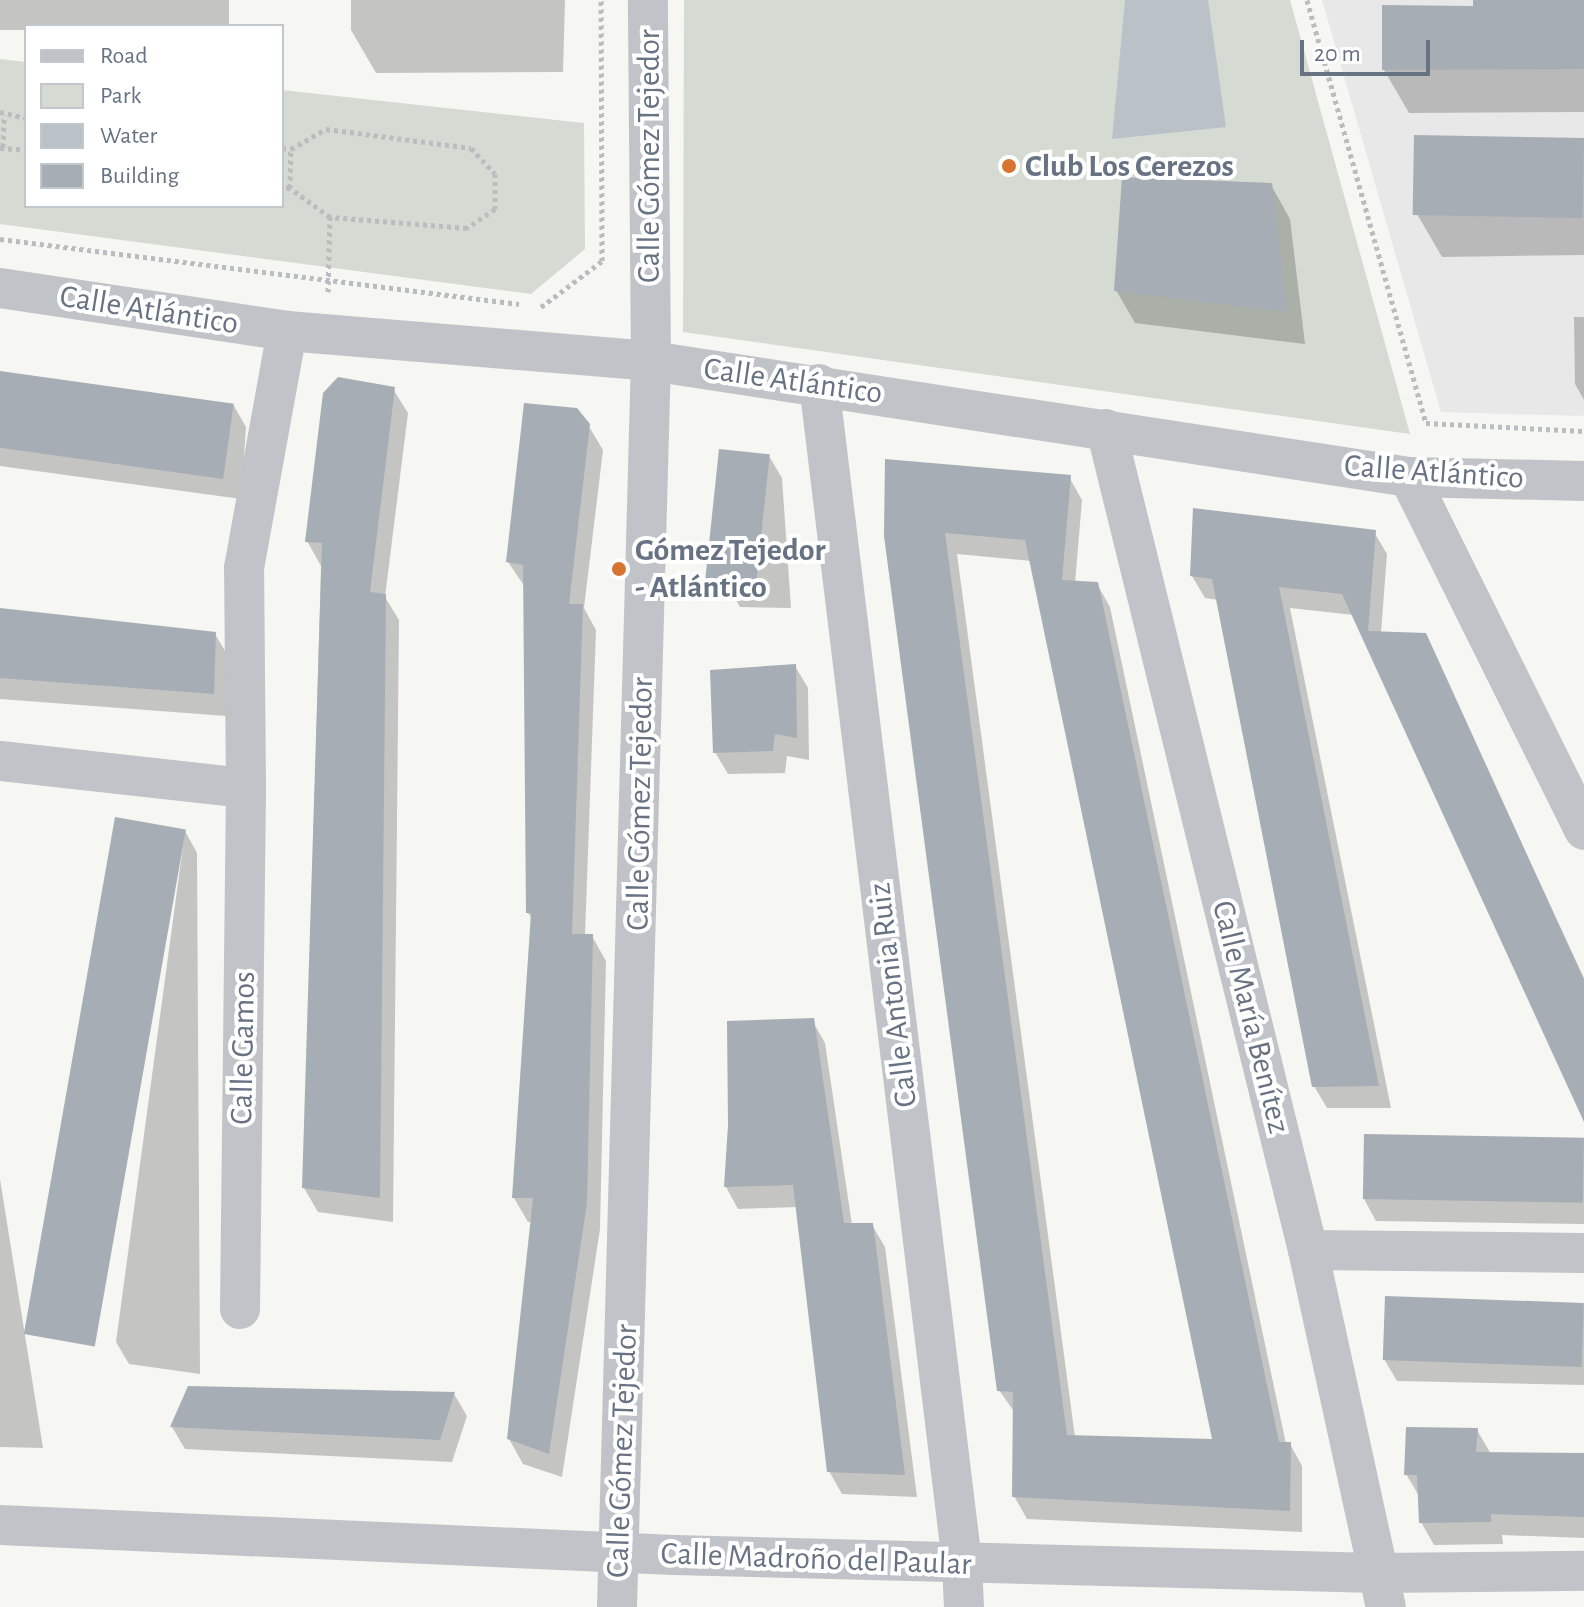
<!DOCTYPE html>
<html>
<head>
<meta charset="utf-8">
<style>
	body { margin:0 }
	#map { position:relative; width:1584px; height:1607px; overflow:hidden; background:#f6f6f3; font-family:"Alegreya Sans",sans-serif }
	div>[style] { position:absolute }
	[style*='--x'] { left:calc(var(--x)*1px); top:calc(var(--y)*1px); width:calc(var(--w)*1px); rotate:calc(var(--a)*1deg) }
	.built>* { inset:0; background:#e7e8e7 }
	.green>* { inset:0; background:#d5dbd3 }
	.water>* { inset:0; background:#bac2c8 }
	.shadow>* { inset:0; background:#0003 }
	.building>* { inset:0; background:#a7adb4; transform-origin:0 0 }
	.path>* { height:5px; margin-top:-2.5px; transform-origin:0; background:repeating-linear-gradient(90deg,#babcbf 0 4px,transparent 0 8px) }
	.street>* { height:40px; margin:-20px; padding:0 20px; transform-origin:20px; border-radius:20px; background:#c0c3c7 }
	.dots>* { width:22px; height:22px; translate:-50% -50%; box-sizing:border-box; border:4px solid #fff; border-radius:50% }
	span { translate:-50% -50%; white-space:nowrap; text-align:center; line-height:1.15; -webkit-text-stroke:8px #fff; paint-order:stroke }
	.street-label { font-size:32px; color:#677282 }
	.poi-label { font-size:32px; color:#677282; font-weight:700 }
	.left { translate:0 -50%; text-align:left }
	.legend { position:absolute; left:24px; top:24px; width:260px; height:184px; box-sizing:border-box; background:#fff; border:2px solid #c2c7cd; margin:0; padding:10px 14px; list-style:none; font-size:24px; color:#677282 }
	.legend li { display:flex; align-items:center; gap:16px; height:40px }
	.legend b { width:40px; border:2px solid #c2c7cd }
	.scale { position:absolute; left:1300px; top:40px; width:130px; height:36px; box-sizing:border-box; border:4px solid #677282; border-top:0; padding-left:10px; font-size:24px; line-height:28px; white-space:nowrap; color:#677282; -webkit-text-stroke:6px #fff; paint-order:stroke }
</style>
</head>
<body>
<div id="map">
	<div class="built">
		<i style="clip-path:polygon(1322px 0,1584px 0,1584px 416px,1441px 412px)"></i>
	</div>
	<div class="green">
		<i style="clip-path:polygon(684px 0,1290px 0,1410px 434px,683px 332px)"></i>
		<i style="clip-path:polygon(0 59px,26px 62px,26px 206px,282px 206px,282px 90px,584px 123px,585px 249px,531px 294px,0 224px)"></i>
	</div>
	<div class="water">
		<i style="clip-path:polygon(1125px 0,1208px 0,1226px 127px,1112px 139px)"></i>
	</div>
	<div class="shadow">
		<i style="clip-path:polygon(0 0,229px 0,229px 26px,26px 26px,26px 30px,0 30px)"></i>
		<i style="clip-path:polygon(351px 0,565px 0,563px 72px,376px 73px,351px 30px)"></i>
		<i style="clip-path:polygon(1475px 0,1584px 0,1584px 112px,1409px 113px,1384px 70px,1475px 8px)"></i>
		<i style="clip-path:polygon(1584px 139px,1584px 255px,1442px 257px,1417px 214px)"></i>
		<i style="clip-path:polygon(1271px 185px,1290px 219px,1305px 344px,1135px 323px,1116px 290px)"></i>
		<i style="clip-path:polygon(1574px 317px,1584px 317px,1584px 400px,1575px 384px)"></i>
		<i style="clip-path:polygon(0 373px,233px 404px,246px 427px,241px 499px,0 466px)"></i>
		<i style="clip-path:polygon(393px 389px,408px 413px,385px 597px,399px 620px,393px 1222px,318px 1212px,304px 1188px,321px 566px,307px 541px)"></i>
		<i style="clip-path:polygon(588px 425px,603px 450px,584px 608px,596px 630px,585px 936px,592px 936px,606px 961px,600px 1229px,562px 1477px,523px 1464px,509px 1439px,533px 1222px,528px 1222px,514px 1198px,533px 920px,528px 913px,525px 587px,508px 562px)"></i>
		<i style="clip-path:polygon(769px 456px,782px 478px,791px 608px,740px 607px,727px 584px)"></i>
		<i style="clip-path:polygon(evenodd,1069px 477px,1082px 500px,1075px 583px,1097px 584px,1110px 607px,1286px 1444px,1290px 1444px,1302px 1466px,1302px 1532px,1027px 1519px,1014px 1496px,1015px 1413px,999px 1390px,886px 535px,1069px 477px,957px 554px,1031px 561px,1214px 1442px,1075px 1437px,957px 554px)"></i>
		<i style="clip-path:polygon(1374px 532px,1387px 554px,1381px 633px,1425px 635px,1584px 978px,1584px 1117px,1354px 615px,1290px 608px,1391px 1108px,1327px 1108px,1314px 1086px,1218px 600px,1205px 598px,1192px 576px)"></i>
		<i style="clip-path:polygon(0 610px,215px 634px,228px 656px,226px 716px,0 699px)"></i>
		<i style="clip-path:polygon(795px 666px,808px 688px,809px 760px,787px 756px,785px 773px,728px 774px,715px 752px)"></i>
		<i style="clip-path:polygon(185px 831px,197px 853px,200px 1374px,129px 1364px,116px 1342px)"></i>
		<i style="clip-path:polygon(812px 1020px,825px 1043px,852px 1225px,872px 1225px,885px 1247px,917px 1497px,842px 1494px,829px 1471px,797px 1207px,738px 1209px,726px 1187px)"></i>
		<i style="clip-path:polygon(1584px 1141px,1584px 1224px,1376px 1221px,1364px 1199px)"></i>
		<i style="clip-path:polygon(0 1179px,43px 1448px,0 1447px)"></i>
		<i style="clip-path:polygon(1584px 1305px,1584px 1385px,1397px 1381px,1384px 1359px)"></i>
		<i style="clip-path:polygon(190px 1388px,454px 1394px,467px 1416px,452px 1462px,185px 1449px,172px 1427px)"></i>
		<i style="clip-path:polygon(1477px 1430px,1491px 1454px,1584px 1455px,1584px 1538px,1502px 1535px,1503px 1544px,1434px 1545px,1421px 1522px,1419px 1496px,1406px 1474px)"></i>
	</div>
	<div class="building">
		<i style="clip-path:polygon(1473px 0,1584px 0,1584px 69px,1382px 70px,1382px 5px,1473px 6px)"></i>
		<i style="left:1414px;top:135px;width:170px;height:80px;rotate:1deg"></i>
		<i style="clip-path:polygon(1122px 177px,1272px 183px,1287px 312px,1114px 291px)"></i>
		<i style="left:0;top:371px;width:236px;height:76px;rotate:8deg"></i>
		<i style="clip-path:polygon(338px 377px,395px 387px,370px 592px,386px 594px,380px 1198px,302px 1188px,322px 543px,305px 542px,323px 393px)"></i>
		<i style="clip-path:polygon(524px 403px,577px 408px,590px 424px,569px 604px,583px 604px,572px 934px,593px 934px,587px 1203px,549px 1454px,507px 1439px,533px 1198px,512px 1198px,531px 913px,526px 913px,523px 565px,506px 562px)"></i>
		<i style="left:719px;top:449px;width:51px;height:136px;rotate:6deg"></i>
		<i style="clip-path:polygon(evenodd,885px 459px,1071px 475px,1062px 580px,1098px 582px,1279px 1442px,1291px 1442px,1290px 1511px,1012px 1497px,1013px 1392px,997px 1391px,884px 536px,885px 459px,945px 533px,1025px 540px,1212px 1439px,1067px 1435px,945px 533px)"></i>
		<i style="clip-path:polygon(1193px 508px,1376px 530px,1368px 631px,1426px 633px,1584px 980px,1584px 1122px,1342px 594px,1279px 587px,1379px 1086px,1312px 1087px,1212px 579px,1190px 576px)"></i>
		<i style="clip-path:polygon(0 608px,216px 632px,214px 694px,0 678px)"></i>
		<i style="clip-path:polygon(796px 664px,797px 738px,775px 734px,773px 751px,713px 753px,710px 670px)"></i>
		<i style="left:115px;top:817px;width:72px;height:525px;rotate:10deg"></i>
		<i style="clip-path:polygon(814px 1018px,844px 1223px,873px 1223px,905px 1475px,827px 1472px,793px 1185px,724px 1187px,728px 1125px,727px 1021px)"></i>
		<i style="left:1364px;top:1134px;width:220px;height:65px;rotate:1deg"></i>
		<i style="left:1385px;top:1296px;width:199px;height:64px;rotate:2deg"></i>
		<i style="clip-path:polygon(188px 1386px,455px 1392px,440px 1440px,170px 1427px)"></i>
		<i style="clip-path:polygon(1406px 1427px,1478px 1428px,1476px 1452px,1584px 1453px,1584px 1517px,1491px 1514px,1491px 1522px,1419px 1523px,1417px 1475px,1404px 1475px)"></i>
	</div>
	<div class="path">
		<i style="--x:1307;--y:0;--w:439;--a:74.3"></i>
		<i style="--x:1426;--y:423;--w:158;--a:2.9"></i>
		<i style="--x:0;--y:112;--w:27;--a:13"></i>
		<i style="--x:3;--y:147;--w:32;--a:-88"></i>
		<i style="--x:0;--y:148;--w:26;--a:4"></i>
		<i style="--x:282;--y:148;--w:9;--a:6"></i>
		<i style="--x:291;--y:149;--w:40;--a:-29.7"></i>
		<i style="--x:326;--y:129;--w:146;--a:7.5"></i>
		<i style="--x:471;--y:148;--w:35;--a:47"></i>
		<i style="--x:495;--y:174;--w:35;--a:90"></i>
		<i style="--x:495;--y:209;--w:34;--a:146"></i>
		<i style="--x:467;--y:228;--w:137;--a:-175.4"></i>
		<i style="--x:330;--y:217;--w:49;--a:-144.1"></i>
		<i style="--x:290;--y:188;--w:8;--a:-173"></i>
		<i style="--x:290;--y:188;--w:39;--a:-89"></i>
		<i style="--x:0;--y:239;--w:523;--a:7.14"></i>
		<i style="--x:328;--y:292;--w:75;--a:-88.5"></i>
		<i style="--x:541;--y:307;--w:76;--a:-37"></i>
		<i style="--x:602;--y:261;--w:261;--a:-90.2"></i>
	</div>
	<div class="street">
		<i style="--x:0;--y:288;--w:290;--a:8.5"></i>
		<i style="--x:287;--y:331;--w:365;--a:4.7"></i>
		<i style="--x:651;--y:361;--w:767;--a:8.7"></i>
		<i style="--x:1409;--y:477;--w:175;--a:1.3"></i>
		<i style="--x:819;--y:384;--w:1188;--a:83.08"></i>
		<i style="--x:962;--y:1563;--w:44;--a:87.4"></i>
		<i style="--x:1106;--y:429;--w:845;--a:76.18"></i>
		<i style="--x:1308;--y:1250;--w:365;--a:77.7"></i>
		<i style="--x:1409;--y:477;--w:394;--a:63.6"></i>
		<i style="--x:0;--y:761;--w:247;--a:6.3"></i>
		<i style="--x:1308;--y:1250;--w:276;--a:0.6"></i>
		<i style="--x:240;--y:1309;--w:521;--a:-89.34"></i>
		<i style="--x:246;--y:788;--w:220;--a:-90.5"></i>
		<i style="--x:244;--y:568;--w:241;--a:-79.7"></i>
		<i style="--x:0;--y:1525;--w:675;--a:2.55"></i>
		<i style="--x:674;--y:1555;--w:703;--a:1.47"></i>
		<i style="--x:1377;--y:1573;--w:207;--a:-0.6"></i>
		<i style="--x:617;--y:1607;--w:1246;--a:-88.44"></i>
		<i style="--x:651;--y:361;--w:361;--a:-90.5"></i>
	</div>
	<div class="dots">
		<i style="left:1009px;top:166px;background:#d87432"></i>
		<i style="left:619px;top:569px;background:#d87432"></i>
	</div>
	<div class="street-label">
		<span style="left:649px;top:156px;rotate:-90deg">Calle Gómez Tejedor</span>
		<span style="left:149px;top:310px;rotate:9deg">Calle Atlántico</span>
		<span style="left:793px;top:381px;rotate:8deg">Calle Atlántico</span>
		<span style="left:1434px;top:472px;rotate:4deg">Calle Atlántico</span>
		<span style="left:640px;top:804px;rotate:-89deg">Calle Gómez Tejedor</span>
		<span style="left:893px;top:995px;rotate:-97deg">Calle Antonia Ruiz</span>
		<span style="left:1251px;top:1017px;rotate:76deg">Calle María Benítez</span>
		<span style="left:243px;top:1048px;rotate:-89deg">Calle Gamos</span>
		<span style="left:622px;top:1451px;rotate:-88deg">Calle Gómez Tejedor</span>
		<span style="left:816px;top:1559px;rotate:2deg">Calle Madroño del Paular</span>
	</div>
	<div class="poi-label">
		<span class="left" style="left:1025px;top:166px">Club Los Cerezos</span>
		<span class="left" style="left:635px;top:569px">Gómez Tejedor<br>- Atlántico</span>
	</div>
	<ul class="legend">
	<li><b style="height:10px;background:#c0c3c7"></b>Road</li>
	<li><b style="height:22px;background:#d5dbd3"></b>Park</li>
	<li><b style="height:22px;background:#bac2c8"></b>Water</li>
	<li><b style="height:22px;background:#a7adb4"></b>Building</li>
	</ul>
	<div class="scale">20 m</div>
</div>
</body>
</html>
